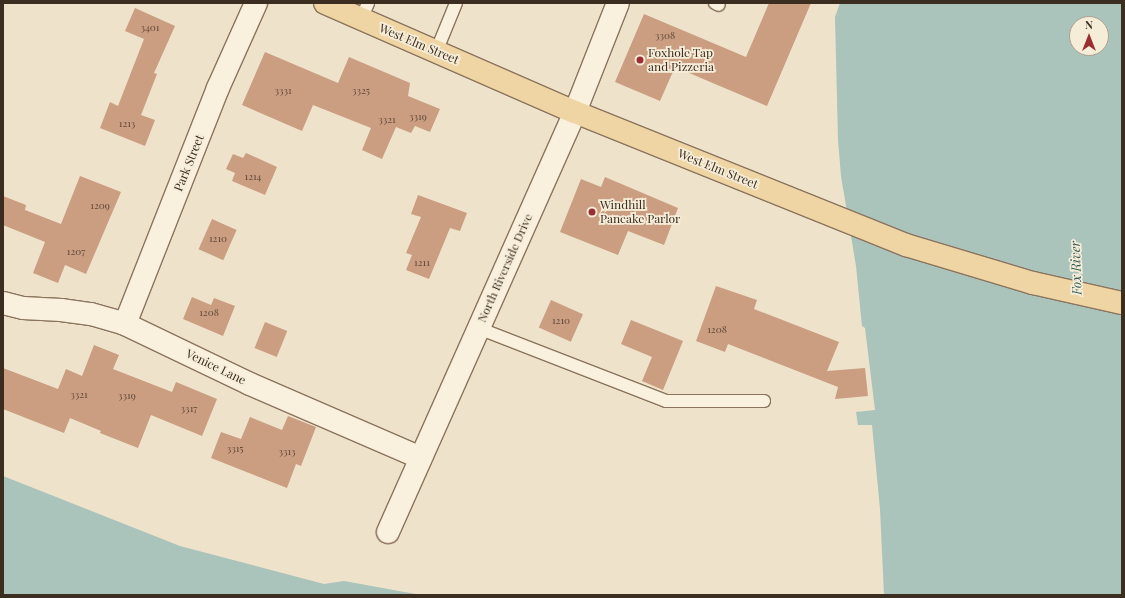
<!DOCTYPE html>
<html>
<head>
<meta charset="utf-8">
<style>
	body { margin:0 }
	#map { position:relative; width:1125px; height:598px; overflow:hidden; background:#eee2ca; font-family:"Playfair Display",serif }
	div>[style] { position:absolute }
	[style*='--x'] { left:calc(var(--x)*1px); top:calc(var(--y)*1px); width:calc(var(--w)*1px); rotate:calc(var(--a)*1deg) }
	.water>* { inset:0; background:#aac3bb }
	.building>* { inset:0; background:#cb9d81; transform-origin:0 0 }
	.roads { filter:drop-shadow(1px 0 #8b745e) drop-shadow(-1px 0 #8b745e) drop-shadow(0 1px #8b745e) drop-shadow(0 -1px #8b745e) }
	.lane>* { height:12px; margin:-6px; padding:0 6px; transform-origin:6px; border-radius:6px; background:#f9f0dd }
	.street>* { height:22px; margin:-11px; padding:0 11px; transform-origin:11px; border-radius:11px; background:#f9f0dd }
	.secondary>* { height:22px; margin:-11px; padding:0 11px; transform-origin:11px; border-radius:11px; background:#f9f0dd }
	.primary>* { height:22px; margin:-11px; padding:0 11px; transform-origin:11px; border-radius:11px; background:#efd5a4 }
	.dots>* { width:11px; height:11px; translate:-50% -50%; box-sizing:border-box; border:2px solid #f6edd9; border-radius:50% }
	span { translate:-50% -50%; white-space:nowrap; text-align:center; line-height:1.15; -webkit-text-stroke:3.5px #f6edd9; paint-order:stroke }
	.number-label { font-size:10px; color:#604939 }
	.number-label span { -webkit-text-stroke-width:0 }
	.street-label { font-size:12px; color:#3c2d21 }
	.poi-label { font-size:12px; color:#3c2d21 }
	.left { translate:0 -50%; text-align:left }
	.water-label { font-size:13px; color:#315b57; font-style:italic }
	.frame { position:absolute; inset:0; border:4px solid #3c2d21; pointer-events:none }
	.north { position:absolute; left:1069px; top:16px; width:40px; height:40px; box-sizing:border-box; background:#f6edd9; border:1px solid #aca08f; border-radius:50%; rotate:0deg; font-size:11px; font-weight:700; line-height:16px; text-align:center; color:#3c2d21 }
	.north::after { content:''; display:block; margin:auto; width:14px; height:18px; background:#992f33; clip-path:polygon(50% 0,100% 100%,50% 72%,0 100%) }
</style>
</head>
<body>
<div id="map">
	<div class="water">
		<i style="clip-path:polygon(evenodd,840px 3px,1122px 3px,1122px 595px,884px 595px,880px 509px,872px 425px,858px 425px,856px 412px,875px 410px,865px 328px,862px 326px,856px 266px,841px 176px,838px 140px,835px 17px,840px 3px,1077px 24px,1101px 24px,1101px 48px,1077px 48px,1077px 24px)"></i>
		<i style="clip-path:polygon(3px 476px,180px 546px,324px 584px,344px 581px,421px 595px,3px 595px)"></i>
	</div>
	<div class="building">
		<i style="clip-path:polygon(769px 3px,811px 3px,767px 106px,675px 67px,660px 101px,615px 82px,644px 14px,746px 57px)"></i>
		<i style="clip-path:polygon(135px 8px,175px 26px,154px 73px,157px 74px,141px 115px,155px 120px,145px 146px,100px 128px,110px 102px,118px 106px,144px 39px,125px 31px)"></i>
		<i style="clip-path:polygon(265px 52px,338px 83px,349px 57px,410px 83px,408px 96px,440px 109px,430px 132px,415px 126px,411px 133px,396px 127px,382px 159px,362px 150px,371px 128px,313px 105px,302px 131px,242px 105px)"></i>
		<i style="clip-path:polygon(246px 153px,277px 167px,265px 195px,232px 181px,235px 173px,226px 169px,233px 154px,243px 158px)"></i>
		<i style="clip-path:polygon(80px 176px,121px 192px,86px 274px,65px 265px,58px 283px,33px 273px,45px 242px,3px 225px,3px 196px,26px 205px,25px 210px,61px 224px)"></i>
		<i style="clip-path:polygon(605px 177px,678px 208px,664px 245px,628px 231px,618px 255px,560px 232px,581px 179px,601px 187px)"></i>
		<i style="clip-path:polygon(418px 195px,467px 213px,460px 231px,450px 228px,429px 279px,406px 270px,412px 255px,406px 253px,421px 217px,411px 214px)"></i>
		<i style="left:212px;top:219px;width:27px;height:33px;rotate:24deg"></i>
		<i style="clip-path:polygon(716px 286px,757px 300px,754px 309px,839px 342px,827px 371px,865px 368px,868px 396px,835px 399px,838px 387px,728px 344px,725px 352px,696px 341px)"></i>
		<i style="clip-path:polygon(192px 297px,211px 305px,214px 298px,235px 306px,223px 336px,183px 319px)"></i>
		<i style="left:551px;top:300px;width:35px;height:30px;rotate:24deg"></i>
		<i style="clip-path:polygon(631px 320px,683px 341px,663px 390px,642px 381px,652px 357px,621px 344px)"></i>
		<i style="left:265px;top:322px;width:24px;height:28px;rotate:22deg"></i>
		<i style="clip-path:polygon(94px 345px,119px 355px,113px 369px,172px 392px,176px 382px,217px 399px,202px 436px,151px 415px,138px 448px,100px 433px,101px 431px,70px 418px,64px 433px,3px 409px,3px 368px,58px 389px,66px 369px,82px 376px)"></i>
		<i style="clip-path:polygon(288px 416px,316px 427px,301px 466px,296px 464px,287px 488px,211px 458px,221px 432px,241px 439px,250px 417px,282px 430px)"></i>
	</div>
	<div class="roads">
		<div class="lane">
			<i style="--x:715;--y:3;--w:4;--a:27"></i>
			<i style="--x:361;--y:19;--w:17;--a:-66"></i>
			<i style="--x:436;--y:52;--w:53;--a:-67.8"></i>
			<i style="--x:478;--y:328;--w:202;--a:21.2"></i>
			<i style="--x:666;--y:401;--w:98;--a:0"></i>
		</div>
		<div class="street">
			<i style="--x:3;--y:303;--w:21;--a:14"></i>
			<i style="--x:23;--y:308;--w:38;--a:3"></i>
			<i style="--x:61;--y:310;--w:30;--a:8"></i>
			<i style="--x:91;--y:314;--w:35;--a:16"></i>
			<i style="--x:125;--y:324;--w:139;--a:25.6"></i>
			<i style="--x:250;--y:384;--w:186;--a:23.4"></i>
			<i style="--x:125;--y:324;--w:254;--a:-68.5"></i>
			<i style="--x:218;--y:88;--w:93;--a:-65.9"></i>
		</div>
		<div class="secondary">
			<i style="--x:388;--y:532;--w:460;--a:-66"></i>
			<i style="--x:575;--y:112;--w:117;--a:-68.5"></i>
		</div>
		<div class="primary">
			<i style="--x:325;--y:3;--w:273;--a:23.6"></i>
			<i style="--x:575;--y:112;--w:357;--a:21.9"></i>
			<i style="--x:906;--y:245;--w:133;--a:16.7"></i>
			<i style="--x:1033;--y:283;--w:91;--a:12.7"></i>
		</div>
	</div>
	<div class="dots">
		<i style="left:640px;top:60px;background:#992f33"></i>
		<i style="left:592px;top:212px;background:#992f33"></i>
	</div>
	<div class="number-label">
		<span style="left:150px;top:28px">3401</span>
		<span style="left:665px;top:36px">3308</span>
		<span style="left:283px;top:91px">3331</span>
		<span style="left:361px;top:91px">3325</span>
		<span style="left:418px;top:117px">3319</span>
		<span style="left:387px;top:120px">3321</span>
		<span style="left:127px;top:124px">1213</span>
		<span style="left:253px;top:177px">1214</span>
		<span style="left:100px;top:206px">1209</span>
		<span style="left:218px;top:239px">1210</span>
		<span style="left:76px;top:252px">1207</span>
		<span style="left:422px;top:263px">1211</span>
		<span style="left:209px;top:313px">1208</span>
		<span style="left:561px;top:321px">1210</span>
		<span style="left:717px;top:330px">1208</span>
		<span style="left:79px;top:395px">3321</span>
		<span style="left:127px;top:396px">3319</span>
		<span style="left:189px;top:409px">3317</span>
		<span style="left:235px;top:449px">3315</span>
		<span style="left:287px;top:452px">3313</span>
	</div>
	<div class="street-label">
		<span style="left:419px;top:44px;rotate:23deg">West Elm Street</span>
		<span style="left:189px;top:163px;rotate:-68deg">Park Street</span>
		<span style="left:718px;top:169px;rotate:22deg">West Elm Street</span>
		<span style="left:505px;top:268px;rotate:-66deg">North Riverside Drive</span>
		<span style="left:216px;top:367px;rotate:26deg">Venice Lane</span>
	</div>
	<div class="poi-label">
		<span class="left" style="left:648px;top:60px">Foxhole Tap<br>and Pizzeria</span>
		<span class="left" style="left:600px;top:212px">Windhill<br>Pancake Parlor</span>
	</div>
	<div class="water-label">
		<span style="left:1076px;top:268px;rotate:-92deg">Fox River</span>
	</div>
	<div class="frame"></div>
	<div class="north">N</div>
</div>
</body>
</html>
